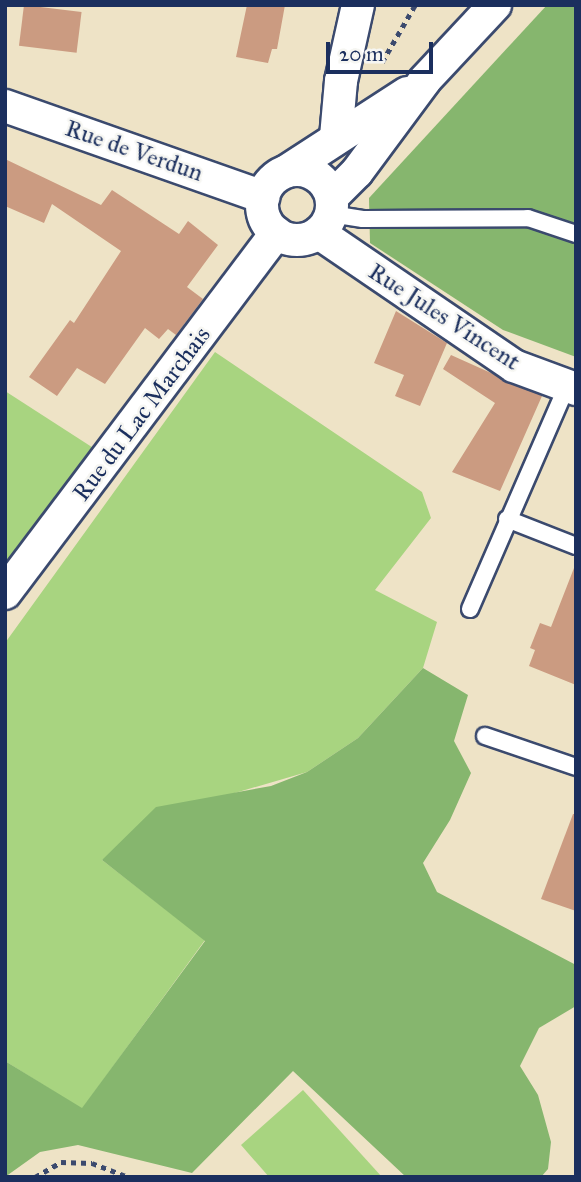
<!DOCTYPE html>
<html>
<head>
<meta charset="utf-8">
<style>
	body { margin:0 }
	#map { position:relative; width:581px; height:1182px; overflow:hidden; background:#eee3c6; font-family:"IM FELL Great Primer",serif }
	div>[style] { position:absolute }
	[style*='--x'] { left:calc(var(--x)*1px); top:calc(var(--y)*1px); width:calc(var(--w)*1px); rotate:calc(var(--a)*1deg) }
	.green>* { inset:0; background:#a8d480 }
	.forest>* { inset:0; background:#86b66e }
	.building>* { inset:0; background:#cb9b81; transform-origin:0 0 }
	.path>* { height:4.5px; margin-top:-2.25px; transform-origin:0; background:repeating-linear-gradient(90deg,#3b4a6e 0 5px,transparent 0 10px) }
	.roads { filter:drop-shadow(2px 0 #3b4a6e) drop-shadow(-2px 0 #3b4a6e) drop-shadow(0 2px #3b4a6e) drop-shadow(0 -2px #3b4a6e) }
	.service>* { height:16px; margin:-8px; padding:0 8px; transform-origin:8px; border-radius:8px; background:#fff }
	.minor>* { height:32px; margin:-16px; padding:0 16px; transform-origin:16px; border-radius:16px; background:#fff }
	.minor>.ring { margin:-16px; padding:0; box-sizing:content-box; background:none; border:32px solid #fff; border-radius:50% }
	span { translate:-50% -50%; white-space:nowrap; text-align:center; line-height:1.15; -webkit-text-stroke:5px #f6f6f2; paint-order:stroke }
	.street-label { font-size:24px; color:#1b2f5e }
	.frame { position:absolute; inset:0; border:7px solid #1b2f5e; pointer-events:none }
	.scale { position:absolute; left:326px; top:42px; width:107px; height:32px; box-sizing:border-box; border:4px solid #1b2f5e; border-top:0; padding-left:9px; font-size:21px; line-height:24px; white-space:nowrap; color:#1b2f5e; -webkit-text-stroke:5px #f6f6f2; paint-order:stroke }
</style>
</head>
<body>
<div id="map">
	<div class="green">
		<i style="clip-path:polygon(215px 352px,422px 492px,431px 518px,375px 590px,437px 622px,423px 668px,358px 738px,307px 772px,228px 795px,102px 860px,205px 940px,82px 1109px,5px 1061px,5px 643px)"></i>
		<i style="clip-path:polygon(5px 391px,98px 451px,5px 564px)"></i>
		<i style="clip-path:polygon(303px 1090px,382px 1177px,269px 1177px,241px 1145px)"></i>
	</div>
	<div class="forest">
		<i style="clip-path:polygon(547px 5px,576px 5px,576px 357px,503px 330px,370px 243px,369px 198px)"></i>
		<i style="clip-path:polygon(423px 668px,468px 695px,454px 741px,471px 773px,450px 820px,423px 863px,437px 892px,576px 965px,576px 1006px,539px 1028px,520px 1066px,538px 1095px,551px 1142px,548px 1169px,541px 1177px,406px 1177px,293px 1071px,192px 1173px,78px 1145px,40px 1152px,5px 1177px,5px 1061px,82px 1108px,205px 941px,102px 860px,156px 807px,271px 786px,307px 772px,358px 738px)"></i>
	</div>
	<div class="building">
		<i style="left:24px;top:5px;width:58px;height:41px;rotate:7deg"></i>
		<i style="clip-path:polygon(247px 5px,285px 5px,277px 49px,272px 49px,268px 63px,236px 57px)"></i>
		<i style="clip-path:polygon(5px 159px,101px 205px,112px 190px,179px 234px,188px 221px,218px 245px,187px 287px,203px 299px,176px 335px,168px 329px,159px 339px,145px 328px,105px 384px,77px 368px,57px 396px,29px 377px,70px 320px,74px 323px,121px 251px,52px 204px,44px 223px,5px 206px)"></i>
		<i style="clip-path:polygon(396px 311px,447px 343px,420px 406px,395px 396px,404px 375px,374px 363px)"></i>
		<i style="clip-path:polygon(451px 355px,542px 396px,500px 491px,452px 472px,495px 403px,443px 369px)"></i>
		<i style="clip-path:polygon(574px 568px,576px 568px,576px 685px,529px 666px,535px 650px,530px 648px,540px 623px,551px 627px)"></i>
		<i style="clip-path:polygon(573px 814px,576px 814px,576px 911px,541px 899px)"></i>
	</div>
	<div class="path">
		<i style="--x:382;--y:62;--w:66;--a:-59.9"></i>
		<i style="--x:35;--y:1177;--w:30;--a:-30"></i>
		<i style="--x:61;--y:1162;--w:31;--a:2"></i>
		<i style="--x:92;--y:1163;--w:40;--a:21"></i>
	</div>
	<div class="roads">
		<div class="service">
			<i style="--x:331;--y:214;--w:32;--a:9"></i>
			<i style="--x:363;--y:219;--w:165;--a:-0.3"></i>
			<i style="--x:528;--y:218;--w:51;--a:18.4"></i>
			<i style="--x:507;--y:519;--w:74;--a:21.4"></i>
			<i style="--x:470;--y:609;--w:243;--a:-66.5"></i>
			<i style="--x:485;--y:736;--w:96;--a:18.8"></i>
		</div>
		<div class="minor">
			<i style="--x:5;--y:106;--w:274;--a:19.4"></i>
			<i style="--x:336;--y:137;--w:56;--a:-84.9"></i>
			<i style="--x:341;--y:81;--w:78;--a:-77.4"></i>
			<i class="ring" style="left:262px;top:170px;width:38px;height:38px"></i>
			<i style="--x:287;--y:171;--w:143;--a:-33"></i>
			<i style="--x:332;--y:197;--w:35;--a:-45"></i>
			<i style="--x:357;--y:172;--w:114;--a:-53.5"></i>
			<i style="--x:425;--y:80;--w:103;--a:-47"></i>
			<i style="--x:319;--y:233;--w:236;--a:34.3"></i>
			<i style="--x:514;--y:366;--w:66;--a:20.4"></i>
			<i style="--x:5;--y:593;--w:451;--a:-53"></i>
		</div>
	</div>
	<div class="street-label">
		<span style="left:134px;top:151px;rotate:19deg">Rue de Verdun</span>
		<span style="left:444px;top:317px;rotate:33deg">Rue Jules Vincent</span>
		<span style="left:142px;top:414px;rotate:-53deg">Rue du Lac Marchais</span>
	</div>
	<div class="frame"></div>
	<div class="scale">20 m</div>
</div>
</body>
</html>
